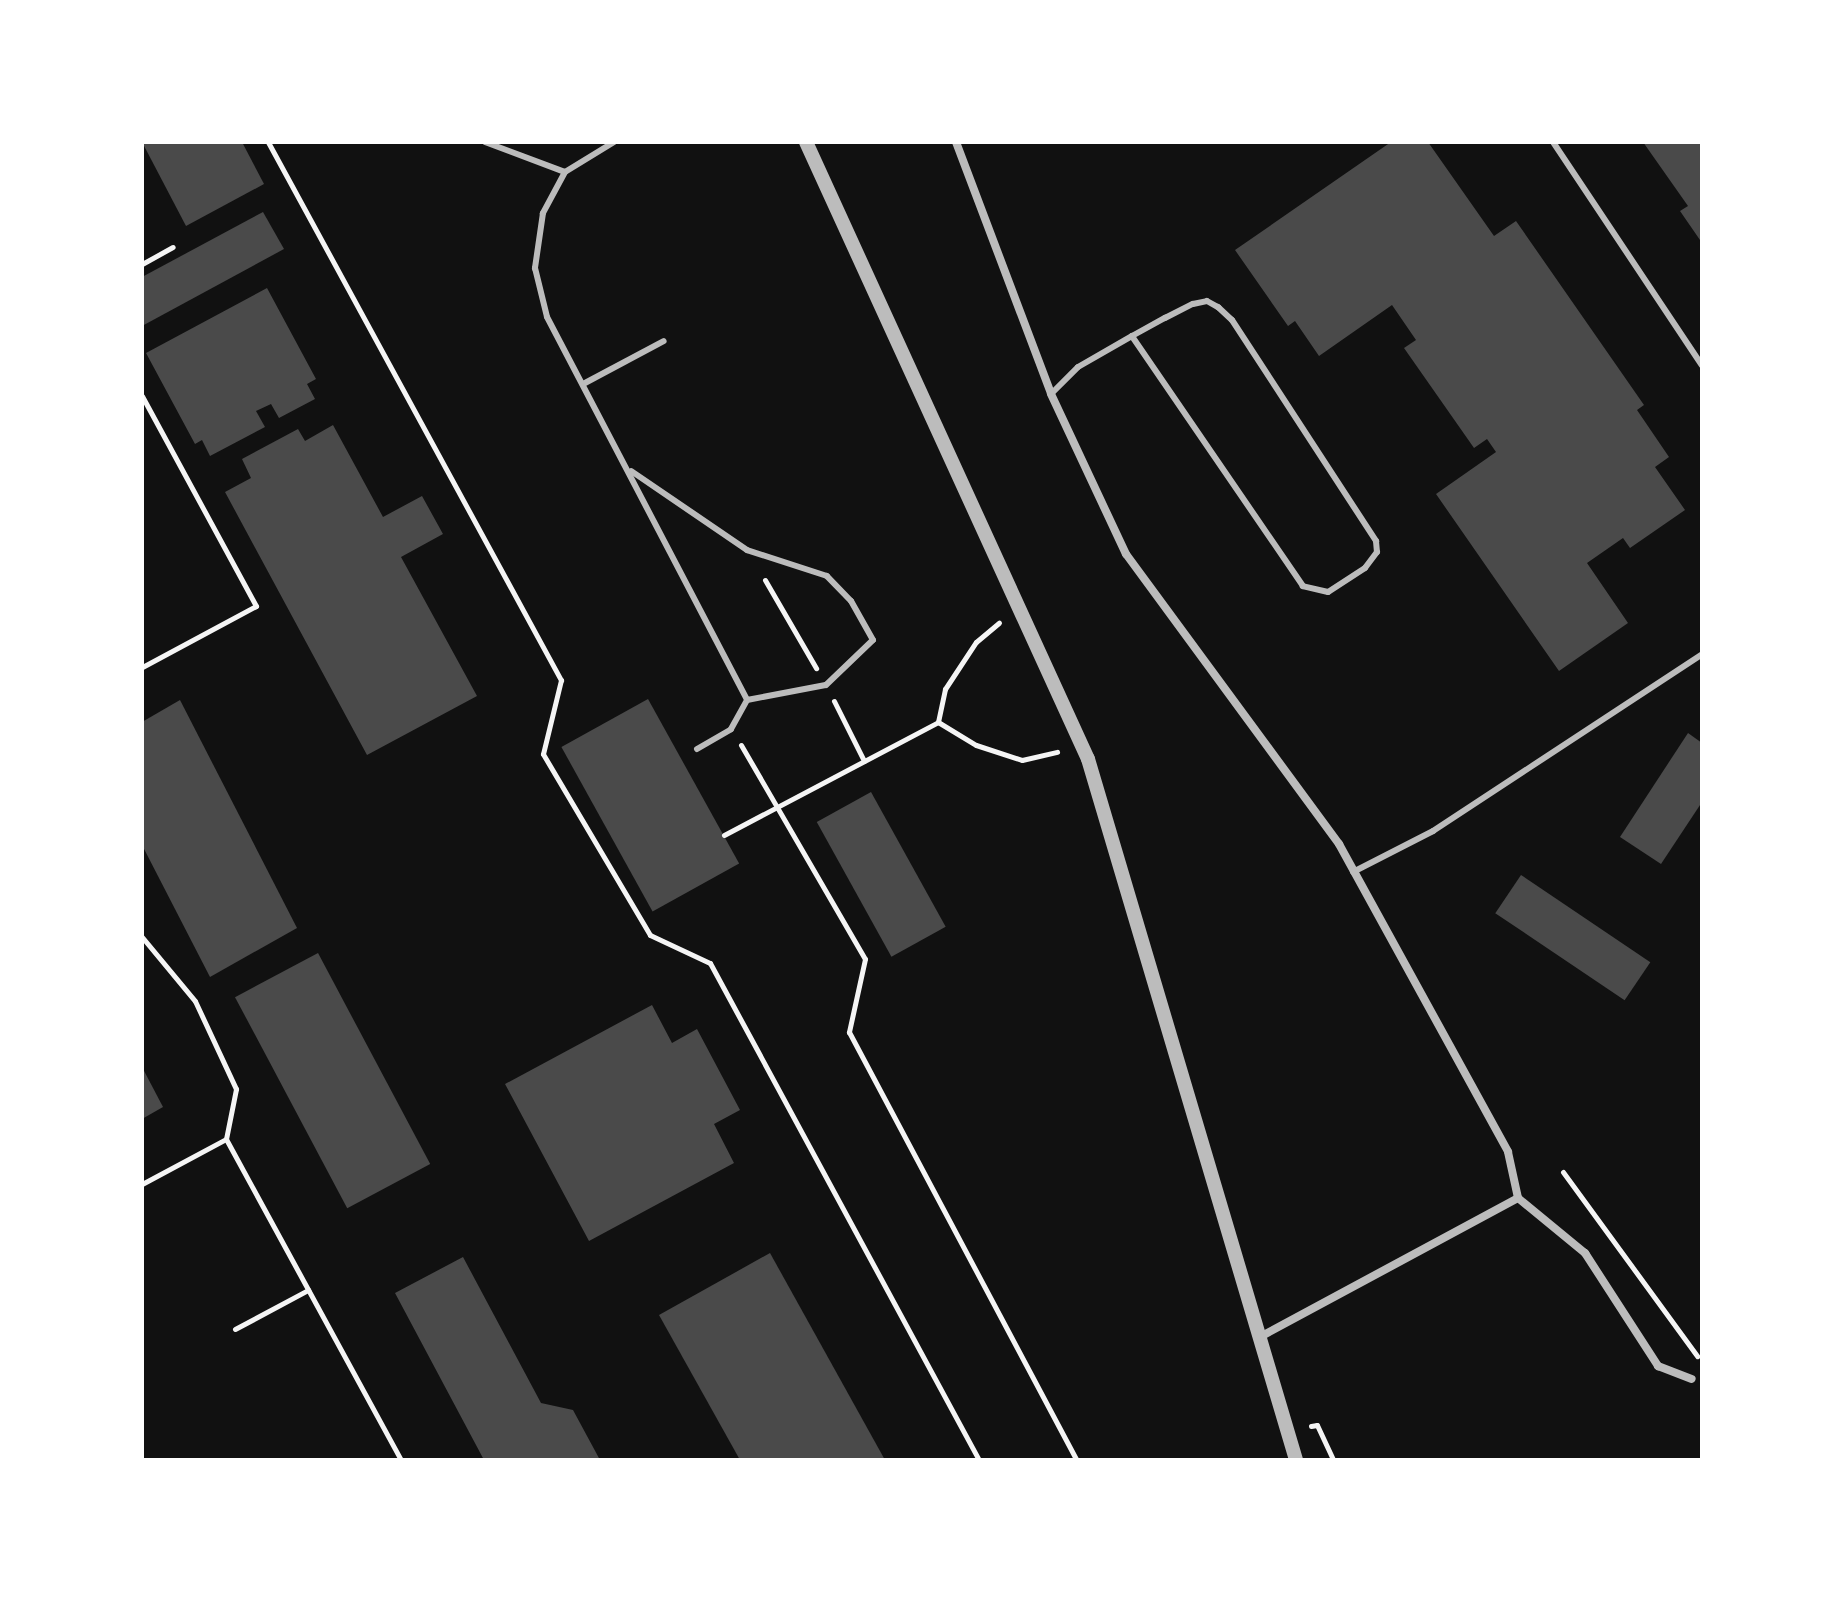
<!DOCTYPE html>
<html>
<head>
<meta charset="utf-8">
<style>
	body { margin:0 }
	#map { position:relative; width:1844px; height:1602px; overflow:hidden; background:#111; font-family:Lato,sans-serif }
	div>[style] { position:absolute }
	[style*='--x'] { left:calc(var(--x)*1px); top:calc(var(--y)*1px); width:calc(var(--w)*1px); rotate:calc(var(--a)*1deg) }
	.building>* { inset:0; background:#4a4a4a; transform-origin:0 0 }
	.path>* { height:5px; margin:-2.5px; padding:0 2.5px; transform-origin:2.5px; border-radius:2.5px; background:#f5f5f5 }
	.service>* { height:6px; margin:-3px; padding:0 3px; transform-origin:3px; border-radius:3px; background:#bcbcbc }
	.minor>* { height:8px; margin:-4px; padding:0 4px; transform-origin:4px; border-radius:4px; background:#bcbcbc }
	.tertiary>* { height:14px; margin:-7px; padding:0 7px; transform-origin:7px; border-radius:7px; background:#bcbcbc }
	span { translate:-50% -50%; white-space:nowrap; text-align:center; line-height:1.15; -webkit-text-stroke:7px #fff; paint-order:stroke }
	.frame { position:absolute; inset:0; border:144px solid #fff; pointer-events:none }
</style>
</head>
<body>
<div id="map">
	<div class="building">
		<i style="clip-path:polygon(242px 142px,264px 184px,186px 226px,142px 142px)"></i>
		<i style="clip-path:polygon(1391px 142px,1428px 142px,1494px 236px,1516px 221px,1644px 405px,1637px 410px,1669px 457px,1655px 467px,1685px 510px,1630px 548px,1623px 538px,1587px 563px,1628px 623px,1559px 671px,1436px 494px,1496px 452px,1487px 439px,1474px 448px,1404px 348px,1416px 340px,1392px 305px,1319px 356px,1295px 321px,1288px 326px,1235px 250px)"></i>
		<i style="clip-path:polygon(1643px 142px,1702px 142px,1700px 240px,1680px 211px,1688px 206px)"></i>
		<i style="clip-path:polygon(263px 212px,284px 249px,142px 326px,142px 277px)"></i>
		<i style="clip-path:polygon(267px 288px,316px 379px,307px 384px,315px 399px,279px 418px,271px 404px,256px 411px,265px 427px,210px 456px,202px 440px,195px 444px,146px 353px)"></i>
		<i style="clip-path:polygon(333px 425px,383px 517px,422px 496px,443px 534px,401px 557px,477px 696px,367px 755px,225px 492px,251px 478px,242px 459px,298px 429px,305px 441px)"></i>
		<i style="left:648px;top:699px;width:188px;height:99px;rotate:61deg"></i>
		<i style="clip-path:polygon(180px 700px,297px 928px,210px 977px,142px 845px,142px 722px)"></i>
		<i style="clip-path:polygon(1688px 733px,1702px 743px,1702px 802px,1661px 864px,1620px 837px)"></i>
		<i style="left:871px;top:792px;width:154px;height:62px;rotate:61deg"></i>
		<i style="left:1521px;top:875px;width:156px;height:46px;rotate:34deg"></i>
		<i style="left:318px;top:953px;width:239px;height:94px;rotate:62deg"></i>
		<i style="clip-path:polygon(652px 1005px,672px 1043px,697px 1029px,740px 1110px,714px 1124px,734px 1163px,589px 1241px,505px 1084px)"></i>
		<i style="clip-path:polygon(142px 1067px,163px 1107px,142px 1119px)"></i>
		<i style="clip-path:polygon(770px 1253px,885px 1460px,740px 1460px,659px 1315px)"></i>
		<i style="clip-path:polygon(463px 1257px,541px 1403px,573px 1410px,600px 1460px,484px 1460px,395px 1293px)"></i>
	</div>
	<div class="path">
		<i style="--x:268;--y:142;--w:613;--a:61.43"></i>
		<i style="--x:561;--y:680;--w:76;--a:103.7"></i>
		<i style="--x:543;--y:754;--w:210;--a:59.4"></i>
		<i style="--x:650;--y:935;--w:66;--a:25"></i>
		<i style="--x:710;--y:963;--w:565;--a:61.58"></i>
		<i style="--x:142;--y:264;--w:35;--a:-29"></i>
		<i style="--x:142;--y:396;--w:239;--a:61.5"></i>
		<i style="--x:256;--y:606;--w:129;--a:151.8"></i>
		<i style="--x:765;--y:580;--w:102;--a:59.9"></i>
		<i style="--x:834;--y:701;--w:67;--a:63.4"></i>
		<i style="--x:938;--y:722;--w:34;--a:-78"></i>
		<i style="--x:945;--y:689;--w:56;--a:-56.6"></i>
		<i style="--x:976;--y:642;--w:30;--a:-40"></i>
		<i style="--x:741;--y:745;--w:247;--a:59.9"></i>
		<i style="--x:865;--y:959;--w:75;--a:102.4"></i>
		<i style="--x:849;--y:1032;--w:485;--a:62"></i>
		<i style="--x:724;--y:835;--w:242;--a:-27.8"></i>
		<i style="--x:938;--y:722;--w:44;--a:31.2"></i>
		<i style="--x:976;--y:745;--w:48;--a:18.1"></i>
		<i style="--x:1022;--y:760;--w:36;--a:-13"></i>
		<i style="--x:142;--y:937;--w:83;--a:50.4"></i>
		<i style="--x:195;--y:1001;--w:97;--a:65"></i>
		<i style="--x:236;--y:1089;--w:51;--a:101.3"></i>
		<i style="--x:1563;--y:1172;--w:228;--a:53.9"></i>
		<i style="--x:142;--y:1184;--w:95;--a:-28.2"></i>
		<i style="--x:226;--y:1139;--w:366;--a:61.4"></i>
		<i style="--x:235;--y:1329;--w:83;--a:-28.1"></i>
		<i style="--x:1311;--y:1426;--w:6;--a:-9"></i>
		<i style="--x:1317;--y:1425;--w:38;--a:65"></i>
	</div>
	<div class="service">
		<i style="--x:485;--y:142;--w:85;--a:20.6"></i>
		<i style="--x:614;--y:142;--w:57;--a:148.5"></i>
		<i style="--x:565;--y:172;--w:47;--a:118.2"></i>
		<i style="--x:543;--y:213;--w:56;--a:98.3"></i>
		<i style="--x:535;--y:268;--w:50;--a:76.2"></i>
		<i style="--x:547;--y:317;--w:432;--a:62.4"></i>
		<i style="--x:747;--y:700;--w:80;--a:-10.8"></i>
		<i style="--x:826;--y:685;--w:65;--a:-43.8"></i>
		<i style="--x:873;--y:640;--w:45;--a:-119.4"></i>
		<i style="--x:851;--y:601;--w:35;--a:-134"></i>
		<i style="--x:827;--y:576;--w:84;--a:-162"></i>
		<i style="--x:747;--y:550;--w:140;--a:-145.7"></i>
		<i style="--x:1553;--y:142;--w:268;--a:56.3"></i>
		<i style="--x:585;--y:383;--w:89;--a:-28"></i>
		<i style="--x:1051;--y:394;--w:38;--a:-45"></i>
		<i style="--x:1078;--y:367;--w:62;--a:-29.9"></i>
		<i style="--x:1132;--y:336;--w:38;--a:-29"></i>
		<i style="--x:1165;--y:318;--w:31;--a:-27"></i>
		<i style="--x:1193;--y:304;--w:14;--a:-12"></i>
		<i style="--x:1207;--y:301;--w:13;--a:29"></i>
		<i style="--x:1218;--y:307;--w:19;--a:43"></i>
		<i style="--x:1232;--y:320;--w:264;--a:56.9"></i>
		<i style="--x:1376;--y:541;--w:11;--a:85"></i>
		<i style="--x:1377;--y:552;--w:20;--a:127"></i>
		<i style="--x:1365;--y:568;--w:44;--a:147"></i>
		<i style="--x:1328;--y:592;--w:26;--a:-167"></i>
		<i style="--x:1303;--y:586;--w:303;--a:-124.4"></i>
		<i style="--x:697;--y:749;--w:39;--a:-30"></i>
		<i style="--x:731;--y:729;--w:33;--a:-61"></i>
		<i style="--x:1353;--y:872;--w:90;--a:-27.1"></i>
		<i style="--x:1433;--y:831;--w:322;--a:-33.3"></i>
	</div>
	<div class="minor">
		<i style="--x:956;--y:142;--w:269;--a:69.3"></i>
		<i style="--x:1051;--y:394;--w:177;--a:64.9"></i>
		<i style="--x:1126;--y:554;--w:360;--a:53.7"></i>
		<i style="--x:1339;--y:844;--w:351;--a:61.2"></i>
		<i style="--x:1508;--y:1152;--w:47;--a:77.7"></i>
		<i style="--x:1518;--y:1198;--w:295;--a:151.7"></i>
		<i style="--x:1518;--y:1198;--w:87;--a:39.4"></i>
		<i style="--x:1585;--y:1253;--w:135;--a:57.1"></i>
		<i style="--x:1658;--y:1366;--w:36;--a:21"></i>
	</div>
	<div class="tertiary">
		<i style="--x:806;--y:142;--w:678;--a:65.44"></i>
		<i style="--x:1088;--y:759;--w:731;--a:73.47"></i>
	</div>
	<div class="frame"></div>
</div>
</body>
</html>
